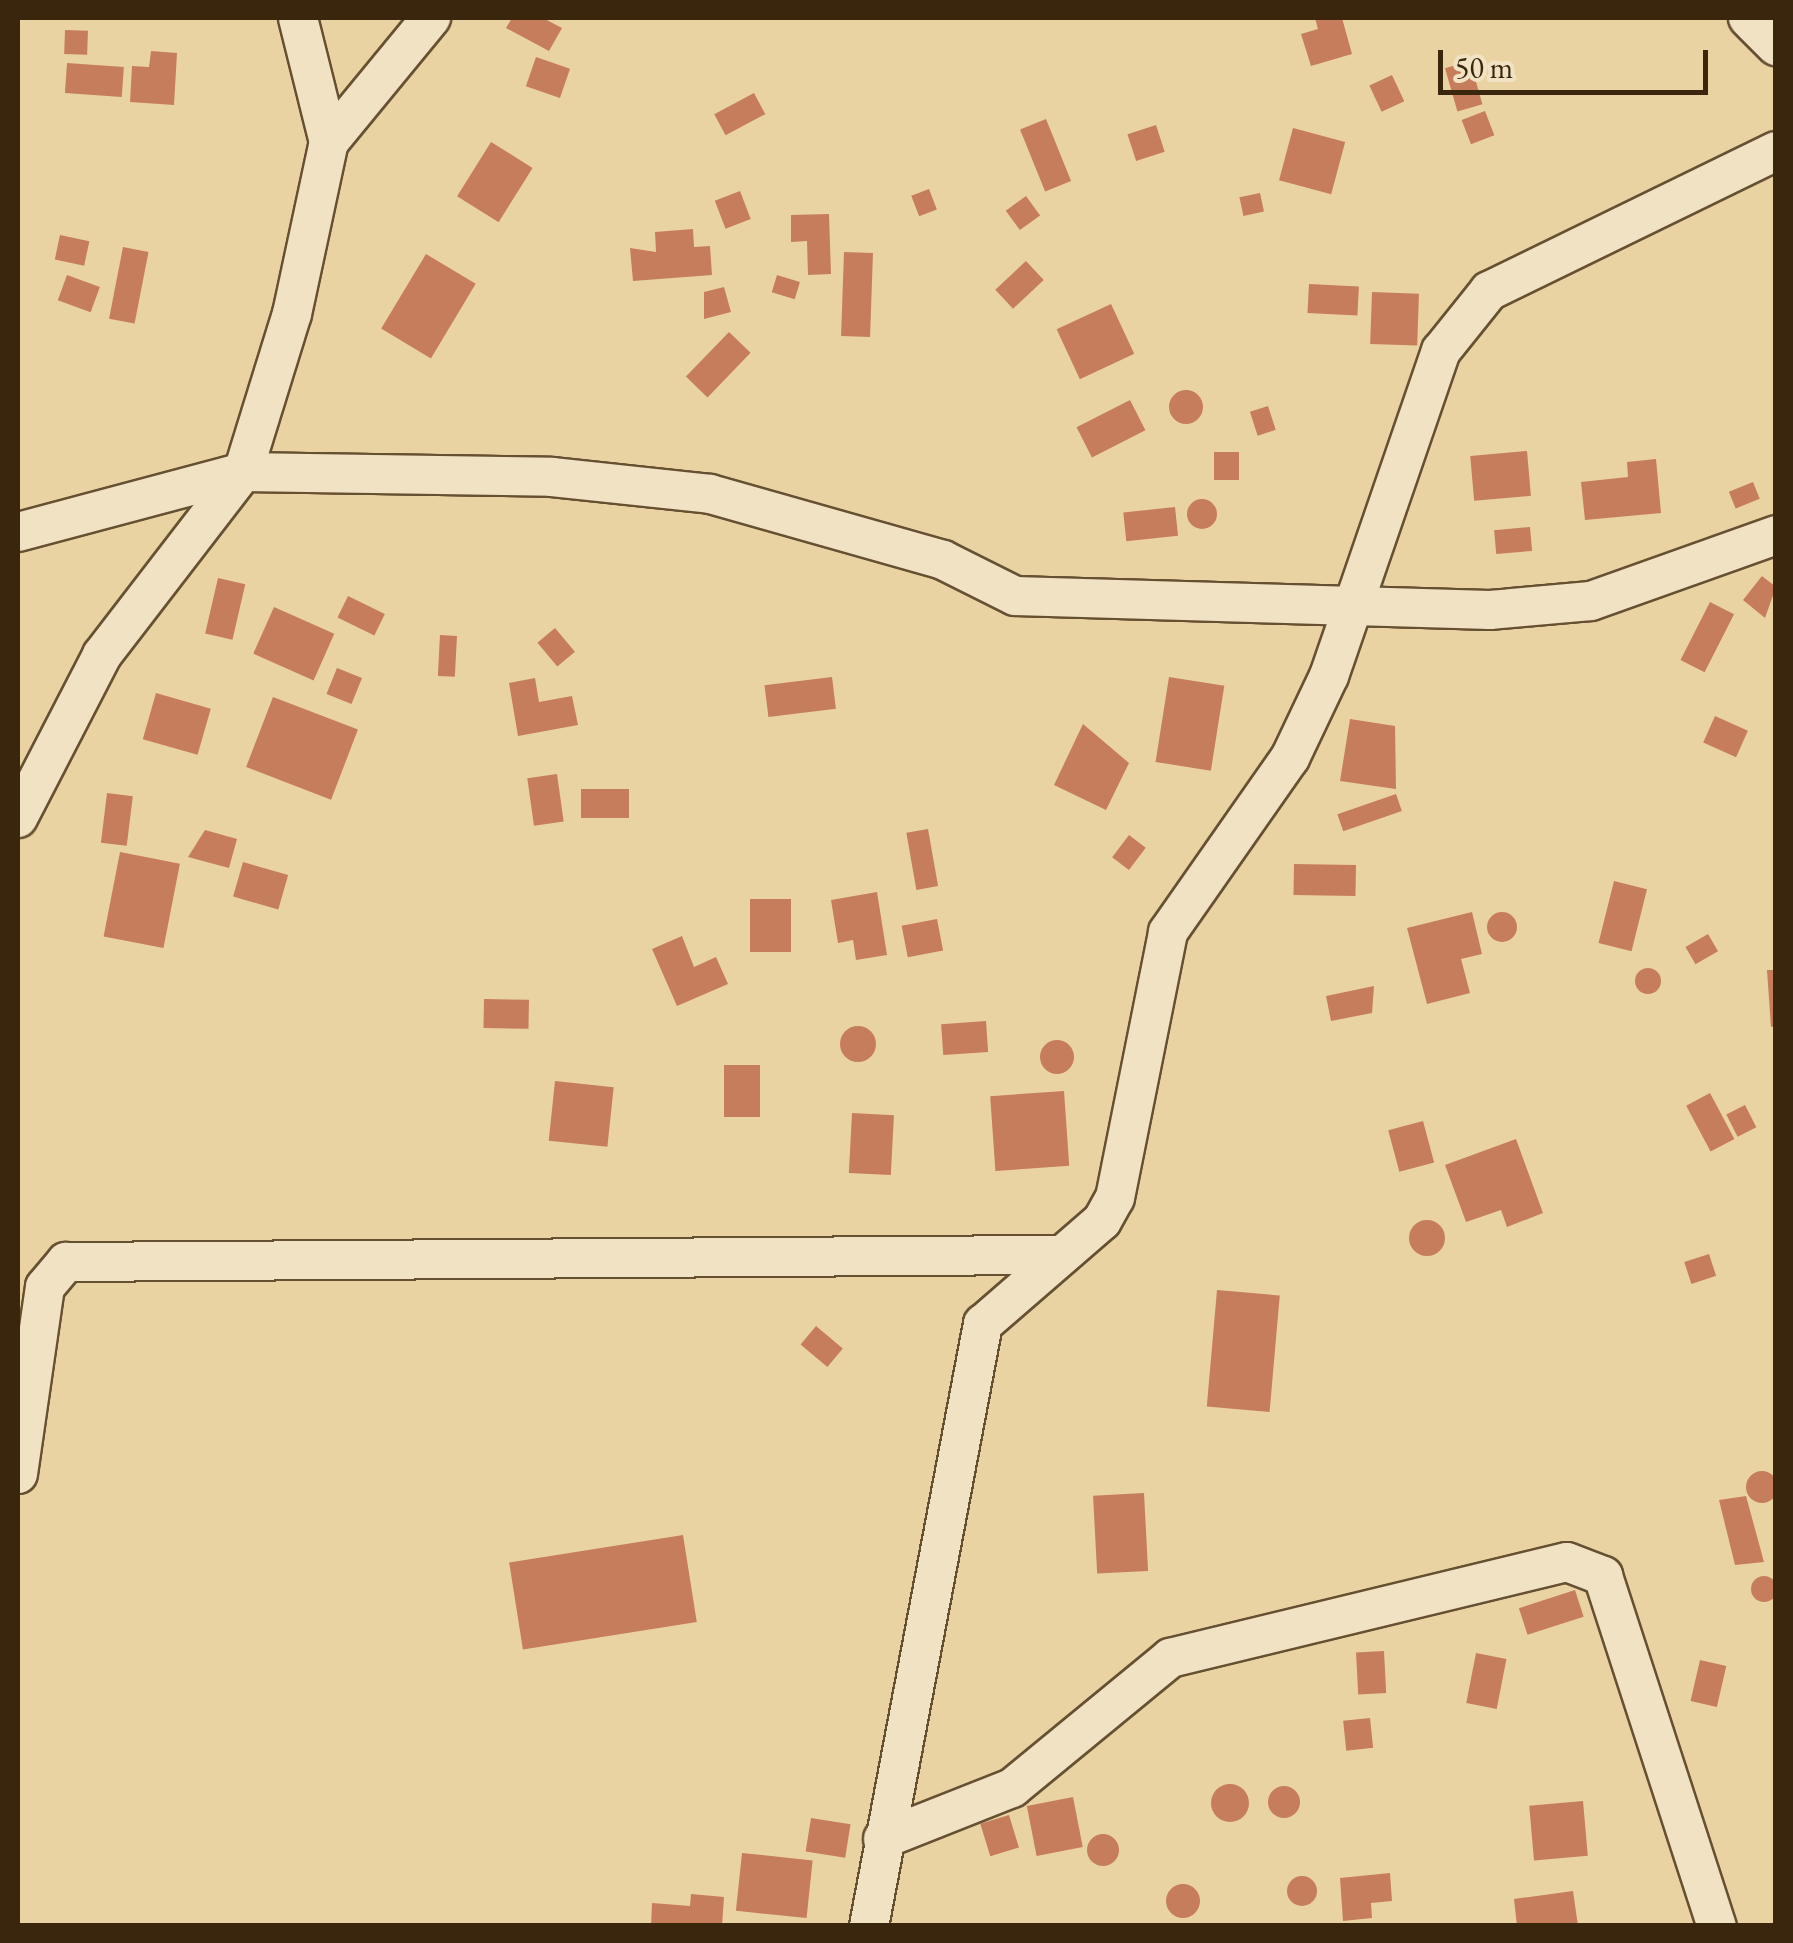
<!DOCTYPE html>
<html>
<head>
<meta charset="utf-8">
<style>
	body { margin:0 }
	#map { position:relative; width:1793px; height:1943px; overflow:hidden; background:#ead3a2; font-family:"EB Garamond",serif }
	div>[style] { position:absolute }
	[style*='--x'] { left:calc(var(--x)*1px); top:calc(var(--y)*1px); width:calc(var(--w)*1px); rotate:calc(var(--a)*1deg) }
	.building>* { inset:0; background:#c67d5c; transform-origin:0 0 }
	.round { border-radius:50% }
	.roads { filter:drop-shadow(2px 0 #665032) drop-shadow(-2px 0 #665032) drop-shadow(0 2px #665032) drop-shadow(0 -2px #665032) }
	.street>* { height:38px; margin:-19px; padding:0 19px; transform-origin:19px; border-radius:19px; background:#f1e2c3 }
	span { translate:-50% -50%; white-space:nowrap; text-align:center; line-height:1.15; -webkit-text-stroke:8px #f1e2c3; paint-order:stroke }
	.frame { position:absolute; inset:0; border:20px solid #3a250d; pointer-events:none }
	.scale { position:absolute; left:1438px; top:50px; width:270px; height:45px; box-sizing:border-box; border:5px solid #3a250d; border-top:0; padding-left:12px; font-size:30px; line-height:35px; white-space:nowrap; color:#3a250d; -webkit-text-stroke:8px #f1e2c3; paint-order:stroke }
</style>
</head>
<body>
<div id="map">
	<div class="building">
		<i style="clip-path:polygon(512px 18px,543px 18px,562px 28px,549px 51px,506px 28px)"></i>
		<i style="clip-path:polygon(1315px 18px,1342px 18px,1352px 54px,1311px 66px,1301px 34px,1318px 29px)"></i>
		<i style="left:65px;top:30px;width:23px;height:24px;rotate:2deg"></i>
		<i style="clip-path:polygon(151px 51px,177px 53px,174px 105px,130px 102px,132px 66px,149px 67px)"></i>
		<i style="left:536px;top:57px;width:36px;height:31px;rotate:19deg"></i>
		<i style="left:1470px;top:61px;width:45px;height:26px;rotate:74deg"></i>
		<i style="left:67px;top:63px;width:57px;height:30px;rotate:4deg"></i>
		<i style="left:1392px;top:75px;width:29px;height:25px;rotate:65deg"></i>
		<i style="left:754px;top:93px;width:24px;height:45px;rotate:62deg"></i>
		<i style="left:1485px;top:111px;width:26px;height:25px;rotate:69deg"></i>
		<i style="left:1046px;top:119px;width:67px;height:28px;rotate:68deg"></i>
		<i style="left:1156px;top:125px;width:28px;height:30px;rotate:72deg"></i>
		<i style="left:1293px;top:128px;width:54px;height:54px;rotate:15deg"></i>
		<i style="left:491px;top:142px;width:49px;height:64px;rotate:32deg"></i>
		<i style="left:929px;top:189px;width:22px;height:19px;rotate:69deg"></i>
		<i style="left:740px;top:191px;width:30px;height:27px;rotate:69deg"></i>
		<i style="left:1260px;top:193px;width:19px;height:21px;rotate:78deg"></i>
		<i style="left:1026px;top:196px;width:24px;height:25px;rotate:54deg"></i>
		<i style="clip-path:polygon(829px 214px,831px 274px,808px 275px,807px 241px,791px 242px,791px 215px)"></i>
		<i style="clip-path:polygon(693px 229px,694px 247px,710px 246px,712px 275px,633px 281px,630px 248px,656px 252px,655px 232px)"></i>
		<i style="left:60px;top:235px;width:30px;height:25px;rotate:12deg"></i>
		<i style="left:123px;top:247px;width:26px;height:73px;rotate:11deg"></i>
		<i style="left:844px;top:252px;width:29px;height:84px;rotate:2deg"></i>
		<i style="left:426px;top:254px;width:58px;height:87px;rotate:31deg"></i>
		<i style="left:1026px;top:261px;width:26px;height:42px;rotate:47deg"></i>
		<i style="left:67px;top:275px;width:35px;height:27px;rotate:20deg"></i>
		<i style="left:777px;top:275px;width:24px;height:18px;rotate:17deg"></i>
		<i style="left:1309px;top:284px;width:50px;height:29px;rotate:3deg"></i>
		<i style="clip-path:polygon(724px 287px,731px 312px,704px 319px,704px 292px)"></i>
		<i style="left:1372px;top:292px;width:47px;height:52px;rotate:2deg"></i>
		<i style="left:1111px;top:304px;width:55px;height:60px;rotate:65deg"></i>
		<i style="left:729px;top:332px;width:30px;height:62px;rotate:44deg"></i>
		<i class="round" style="left:1169px;top:390px;width:34px;height:34px"></i>
		<i style="left:1130px;top:400px;width:34px;height:60px;rotate:63deg"></i>
		<i style="left:1268px;top:406px;width:25px;height:19px;rotate:72deg"></i>
		<i style="left:1527px;top:451px;width:45px;height:57px;rotate:85deg"></i>
		<i style="left:1214px;top:452px;width:25px;height:28px"></i>
		<i style="clip-path:polygon(1656px 459px,1661px 513px,1585px 520px,1581px 482px,1628px 477px,1627px 462px)"></i>
		<i style="left:1753px;top:482px;width:18px;height:26px;rotate:68deg"></i>
		<i class="round" style="left:1187px;top:499px;width:30px;height:30px"></i>
		<i style="left:1175px;top:507px;width:29px;height:52px;rotate:84deg"></i>
		<i style="left:1530px;top:527px;width:24px;height:36px;rotate:85deg"></i>
		<i style="clip-path:polygon(1762px 576px,1776px 587px,1765px 618px,1743px 600px)"></i>
		<i style="left:218px;top:578px;width:28px;height:57px;rotate:13deg"></i>
		<i style="left:348px;top:596px;width:41px;height:24px;rotate:26deg"></i>
		<i style="left:1710px;top:602px;width:27px;height:65px;rotate:27deg"></i>
		<i style="left:274px;top:607px;width:66px;height:51px;rotate:24deg"></i>
		<i style="left:555px;top:628px;width:31px;height:23px;rotate:50deg"></i>
		<i style="left:440px;top:635px;width:17px;height:41px;rotate:3deg"></i>
		<i style="left:337px;top:668px;width:27px;height:28px;rotate:22deg"></i>
		<i style="left:832px;top:677px;width:32px;height:68px;rotate:83deg"></i>
		<i style="left:1169px;top:677px;width:56px;height:86px;rotate:9deg"></i>
		<i style="clip-path:polygon(535px 678px,539px 702px,572px 696px,578px 725px,518px 736px,509px 683px)"></i>
		<i style="left:156px;top:693px;width:57px;height:48px;rotate:16deg"></i>
		<i style="left:273px;top:697px;width:91px;height:75px;rotate:21deg"></i>
		<i style="left:1715px;top:716px;width:36px;height:29px;rotate:24deg"></i>
		<i style="clip-path:polygon(1350px 719px,1395px 726px,1396px 789px,1340px 781px)"></i>
		<i style="clip-path:polygon(1083px 724px,1129px 763px,1106px 810px,1054px 785px)"></i>
		<i style="left:557px;top:774px;width:48px;height:30px;rotate:82deg"></i>
		<i style="left:629px;top:789px;width:29px;height:48px;rotate:90deg"></i>
		<i style="left:107px;top:793px;width:26px;height:50px;rotate:7deg"></i>
		<i style="left:1396px;top:794px;width:18px;height:62px;rotate:71deg"></i>
		<i style="left:928px;top:829px;width:58px;height:22px;rotate:80deg"></i>
		<i style="clip-path:polygon(205px 830px,237px 839px,229px 868px,188px 857px)"></i>
		<i style="left:1129px;top:835px;width:21px;height:28px;rotate:37deg"></i>
		<i style="left:120px;top:852px;width:61px;height:86px;rotate:11deg"></i>
		<i style="left:243px;top:862px;width:47px;height:36px;rotate:16deg"></i>
		<i style="left:1294px;top:864px;width:62px;height:31px;rotate:1deg"></i>
		<i style="left:1614px;top:881px;width:34px;height:64px;rotate:14deg"></i>
		<i style="clip-path:polygon(877px 892px,887px 955px,856px 960px,853px 940px,838px 943px,831px 900px)"></i>
		<i style="left:791px;top:899px;width:53px;height:41px;rotate:90deg"></i>
		<i style="clip-path:polygon(1472px 912px,1482px 954px,1461px 959px,1470px 993px,1427px 1004px,1407px 928px)"></i>
		<i class="round" style="left:1487px;top:912px;width:30px;height:30px"></i>
		<i style="left:937px;top:919px;width:32px;height:36px;rotate:79deg"></i>
		<i style="left:1708px;top:934px;width:20px;height:26px;rotate:60deg"></i>
		<i style="clip-path:polygon(682px 936px,694px 967px,716px 957px,728px 984px,677px 1006px,652px 949px)"></i>
		<i class="round" style="left:1635px;top:968px;width:26px;height:26px"></i>
		<i style="clip-path:polygon(1767px 970px,1776px 970px,1776px 1026px,1771px 1027px)"></i>
		<i style="clip-path:polygon(1374px 986px,1372px 1013px,1331px 1021px,1326px 996px)"></i>
		<i style="left:484px;top:999px;width:45px;height:29px;rotate:1deg"></i>
		<i style="left:986px;top:1021px;width:31px;height:45px;rotate:86deg"></i>
		<i class="round" style="left:840px;top:1026px;width:36px;height:36px"></i>
		<i class="round" style="left:1040px;top:1040px;width:34px;height:34px"></i>
		<i style="left:724px;top:1065px;width:36px;height:52px"></i>
		<i style="left:555px;top:1081px;width:59px;height:60px;rotate:6deg"></i>
		<i style="left:1064px;top:1091px;width:75px;height:74px;rotate:86deg"></i>
		<i style="left:1710px;top:1093px;width:52px;height:27px;rotate:62deg"></i>
		<i style="left:1745px;top:1105px;width:25px;height:21px;rotate:63deg"></i>
		<i style="left:852px;top:1113px;width:42px;height:60px;rotate:3deg"></i>
		<i style="left:1423px;top:1121px;width:43px;height:36px;rotate:75deg"></i>
		<i style="clip-path:polygon(1516px 1139px,1543px 1213px,1507px 1227px,1501px 1210px,1466px 1222px,1445px 1165px)"></i>
		<i class="round" style="left:1409px;top:1220px;width:36px;height:36px"></i>
		<i style="left:1709px;top:1254px;width:23px;height:26px;rotate:72deg"></i>
		<i style="left:1217px;top:1290px;width:63px;height:117px;rotate:5deg"></i>
		<i style="left:816px;top:1326px;width:35px;height:24px;rotate:40deg"></i>
		<i class="round" style="left:1746px;top:1471px;width:32px;height:32px"></i>
		<i style="left:1144px;top:1493px;width:78px;height:51px;rotate:87deg"></i>
		<i style="clip-path:polygon(1746px 1496px,1764px 1562px,1735px 1565px,1719px 1500px)"></i>
		<i style="left:683px;top:1535px;width:88px;height:176px;rotate:81deg"></i>
		<i class="round" style="left:1751px;top:1576px;width:26px;height:26px"></i>
		<i style="left:1575px;top:1590px;width:28px;height:59px;rotate:72deg"></i>
		<i style="left:1384px;top:1651px;width:42px;height:28px;rotate:87deg"></i>
		<i style="left:1476px;top:1653px;width:31px;height:51px;rotate:11deg"></i>
		<i style="left:1700px;top:1660px;width:27px;height:42px;rotate:13deg"></i>
		<i style="left:1370px;top:1718px;width:30px;height:27px;rotate:84deg"></i>
		<i class="round" style="left:1211px;top:1784px;width:38px;height:38px"></i>
		<i class="round" style="left:1268px;top:1786px;width:32px;height:32px"></i>
		<i style="left:1073px;top:1797px;width:51px;height:47px;rotate:79deg"></i>
		<i style="left:1583px;top:1801px;width:55px;height:54px;rotate:85deg"></i>
		<i style="left:1009px;top:1815px;width:34px;height:30px;rotate:73deg"></i>
		<i style="left:811px;top:1818px;width:40px;height:34px;rotate:9deg"></i>
		<i class="round" style="left:1087px;top:1834px;width:32px;height:32px"></i>
		<i style="left:742px;top:1853px;width:71px;height:58px;rotate:6deg"></i>
		<i style="clip-path:polygon(1390px 1873px,1392px 1901px,1371px 1903px,1372px 1918px,1343px 1921px,1340px 1878px)"></i>
		<i class="round" style="left:1287px;top:1876px;width:30px;height:30px"></i>
		<i class="round" style="left:1166px;top:1884px;width:34px;height:34px"></i>
		<i style="clip-path:polygon(1573px 1891px,1578px 1926px,1517px 1926px,1514px 1899px)"></i>
		<i style="clip-path:polygon(691px 1894px,724px 1897px,722px 1926px,651px 1926px,652px 1903px,690px 1906px)"></i>
	</div>
	<div class="roads">
		<div class="street">
			<i style="--x:298;--y:18;--w:128;--a:76"></i>
			<i style="--x:1748;--y:18;--w:40;--a:45"></i>
			<i style="--x:18;--y:532;--w:233;--a:-14.9"></i>
			<i style="--x:243;--y:472;--w:309;--a:0.9"></i>
			<i style="--x:552;--y:477;--w:159;--a:6.1"></i>
			<i style="--x:710;--y:494;--w:242;--a:15.8"></i>
			<i style="--x:943;--y:560;--w:80;--a:26.6"></i>
			<i style="--x:1015;--y:596;--w:475;--a:1.7"></i>
			<i style="--x:1490;--y:610;--w:101;--a:-5.1"></i>
			<i style="--x:1591;--y:601;--w:196;--a:-19.6"></i>
			<i style="--x:18;--y:818;--w:183;--a:-62.7"></i>
			<i style="--x:102;--y:655;--w:231;--a:-52.4"></i>
			<i style="--x:243;--y:472;--w:165;--a:-72.8"></i>
			<i style="--x:292;--y:314;--w:176;--a:-77.9"></i>
			<i style="--x:329;--y:142;--w:161;--a:-50.6"></i>
			<i style="--x:18;--y:1474;--w:189;--a:-81.8"></i>
			<i style="--x:45;--y:1287;--w:33;--a:-50"></i>
			<i style="--x:66;--y:1262;--w:989;--a:-0.41"></i>
			<i style="--x:883;--y:1839;--w:139;--a:-21.6"></i>
			<i style="--x:1012;--y:1788;--w:205;--a:-39.4"></i>
			<i style="--x:1170;--y:1658;--w:408;--a:-13.6"></i>
			<i style="--x:1567;--y:1562;--w:39;--a:21"></i>
			<i style="--x:1603;--y:1576;--w:368;--a:72"></i>
			<i style="--x:869;--y:1926;--w:613;--a:-79.28"></i>
			<i style="--x:983;--y:1324;--w:157;--a:-40.9"></i>
			<i style="--x:1102;--y:1221;--w:26;--a:-61"></i>
			<i style="--x:1115;--y:1198;--w:271;--a:-78.7"></i>
			<i style="--x:1168;--y:932;--w:213;--a:-55"></i>
			<i style="--x:1290;--y:758;--w:91;--a:-64.6"></i>
			<i style="--x:1329;--y:676;--w:344;--a:-71"></i>
			<i style="--x:1441;--y:351;--w:77;--a:-51.3"></i>
			<i style="--x:1489;--y:291;--w:319;--a:-26"></i>
		</div>
	</div>
	<div class="frame"></div>
	<div class="scale">50 m</div>
</div>
</body>
</html>
